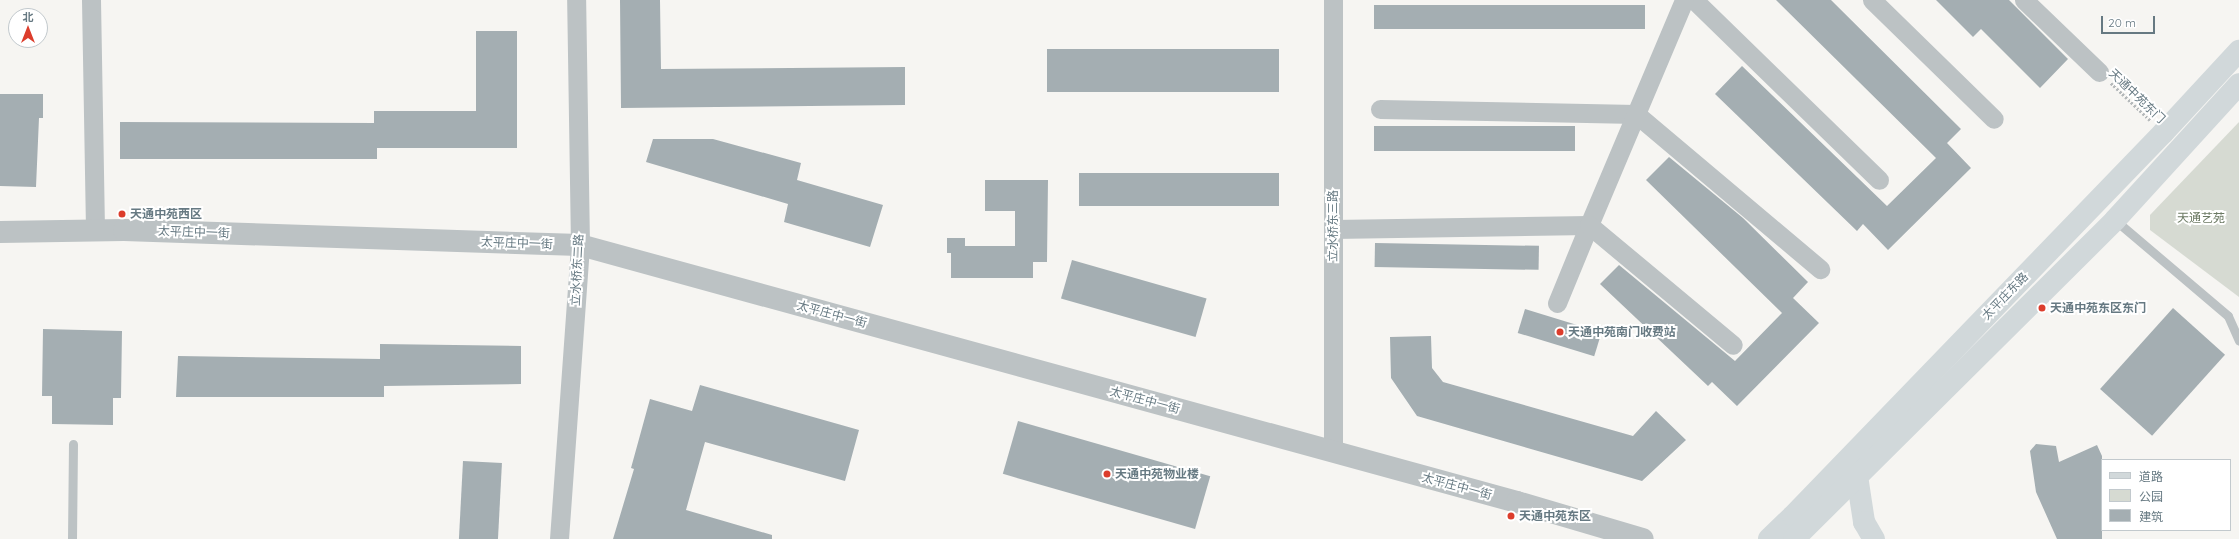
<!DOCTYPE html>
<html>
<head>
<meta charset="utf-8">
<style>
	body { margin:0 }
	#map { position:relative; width:2239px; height:539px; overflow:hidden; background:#f6f5f2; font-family:Quicksand,"Noto Sans SC",sans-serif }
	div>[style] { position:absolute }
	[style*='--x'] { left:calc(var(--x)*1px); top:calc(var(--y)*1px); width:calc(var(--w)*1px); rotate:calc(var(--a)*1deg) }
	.green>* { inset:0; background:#d6dad2 }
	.building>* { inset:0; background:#a4aeb2; transform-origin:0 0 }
	.path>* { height:2.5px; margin-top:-1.25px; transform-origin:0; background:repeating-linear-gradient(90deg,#b5b9bb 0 2px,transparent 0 4px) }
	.service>* { height:9px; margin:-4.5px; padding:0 4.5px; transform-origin:4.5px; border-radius:4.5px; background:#bcc2c4 }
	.minor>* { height:19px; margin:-9.5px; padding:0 9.5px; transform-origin:9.5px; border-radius:9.5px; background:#bcc2c4 }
	.tertiary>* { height:22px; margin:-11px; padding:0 11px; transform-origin:11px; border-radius:11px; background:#bcc2c4 }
	.secondary>* { height:22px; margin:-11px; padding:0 11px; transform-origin:11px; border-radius:11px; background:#d1d8da }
	.dots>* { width:11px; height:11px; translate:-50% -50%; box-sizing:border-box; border:2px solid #fff; border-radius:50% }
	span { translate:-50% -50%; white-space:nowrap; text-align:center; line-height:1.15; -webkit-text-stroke:4px #fff; paint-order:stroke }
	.street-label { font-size:12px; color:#667982 }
	.poi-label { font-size:12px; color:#667982; font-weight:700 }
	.left { translate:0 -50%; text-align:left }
	.park-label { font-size:12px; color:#6c7a64 }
	.legend { position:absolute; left:2101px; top:459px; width:130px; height:72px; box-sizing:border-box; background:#fff; border:1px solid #c2c9cd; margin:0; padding:5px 7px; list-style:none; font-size:12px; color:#667982 }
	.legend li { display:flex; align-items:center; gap:8px; height:20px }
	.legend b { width:20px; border:1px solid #c2c9cd }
	.north { position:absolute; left:8px; top:8px; width:40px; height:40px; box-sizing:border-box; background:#fff; border:1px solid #c2c9cd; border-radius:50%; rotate:0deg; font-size:11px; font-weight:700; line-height:16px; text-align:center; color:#667982 }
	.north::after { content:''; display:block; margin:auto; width:14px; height:18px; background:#dc3d2c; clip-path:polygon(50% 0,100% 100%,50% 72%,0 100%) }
	.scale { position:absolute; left:2101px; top:16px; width:54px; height:18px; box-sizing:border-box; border:2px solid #667982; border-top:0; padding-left:5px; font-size:12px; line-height:14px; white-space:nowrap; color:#667982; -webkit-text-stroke:3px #fff; paint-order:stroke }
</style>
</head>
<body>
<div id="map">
	<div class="green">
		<i style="clip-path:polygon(2239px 122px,2239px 297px,2150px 230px,2150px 215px)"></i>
	</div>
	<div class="building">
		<i style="clip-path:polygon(620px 0,660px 0,661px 69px,905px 67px,905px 105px,621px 108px)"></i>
		<i style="clip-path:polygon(1776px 0,1831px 0,1961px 129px,1947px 143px,1971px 168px,1888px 250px,1863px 224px,1857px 231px,1715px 94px,1742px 66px,1887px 206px,1936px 158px)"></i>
		<i style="clip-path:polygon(1936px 0,2009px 0,2068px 59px,2040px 88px,1981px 29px,1973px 37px)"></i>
		<i style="left:1374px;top:5px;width:271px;height:24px"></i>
		<i style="clip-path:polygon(476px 31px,517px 31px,517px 148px,377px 148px,377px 159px,120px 159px,120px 122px,374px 123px,374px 111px,476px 111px)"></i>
		<i style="left:1279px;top:49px;width:43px;height:232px;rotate:90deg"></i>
		<i style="clip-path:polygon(0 94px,43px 94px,43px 118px,39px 118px,36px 187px,0 186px)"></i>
		<i style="left:1374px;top:126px;width:201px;height:25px"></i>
		<i style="clip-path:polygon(653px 139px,713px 139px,801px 163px,797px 180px,883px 205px,870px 247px,784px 222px,788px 204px,646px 162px)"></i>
		<i style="clip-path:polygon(1669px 157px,1743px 218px,1808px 282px,1793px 298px,1819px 323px,1737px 406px,1712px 382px,1708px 386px,1600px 284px,1619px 265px,1735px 361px,1782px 313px,1646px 180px)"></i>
		<i style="left:1279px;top:173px;width:33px;height:200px;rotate:90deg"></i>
		<i style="clip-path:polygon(985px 180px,1048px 180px,1047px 262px,1033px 262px,1033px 278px,951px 278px,951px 253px,947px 253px,947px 238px,965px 238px,965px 246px,1015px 246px,1015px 211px,985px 211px)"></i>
		<i style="left:1375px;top:243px;width:164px;height:24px;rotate:1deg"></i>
		<i style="left:1072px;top:260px;width:140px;height:40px;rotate:16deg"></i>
		<i style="left:2173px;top:308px;width:70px;height:109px;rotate:42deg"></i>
		<i style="left:1525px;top:309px;width:80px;height:25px;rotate:17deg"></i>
		<i style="clip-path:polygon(43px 329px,122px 331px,121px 398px,113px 398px,113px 425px,52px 424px,52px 396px,42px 396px)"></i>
		<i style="clip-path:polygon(1431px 336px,1432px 368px,1443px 382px,1633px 436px,1656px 411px,1686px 440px,1642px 481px,1417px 416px,1391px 378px,1390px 337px)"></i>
		<i style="clip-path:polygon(380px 344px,521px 346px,521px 384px,384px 386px,384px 397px,176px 397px,178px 356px,380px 359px)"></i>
		<i style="clip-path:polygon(700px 385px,859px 430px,845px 481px,705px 442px,686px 510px,772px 535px,772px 539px,613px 539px,634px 469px,631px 468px,650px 399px,692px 411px)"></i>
		<i style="left:1018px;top:421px;width:200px;height:55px;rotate:16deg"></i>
		<i style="clip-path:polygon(2036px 444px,2056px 446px,2059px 462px,2097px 445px,2102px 456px,2102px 539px,2057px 539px,2036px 492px,2030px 451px)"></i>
		<i style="left:463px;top:461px;width:39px;height:78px;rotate:3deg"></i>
	</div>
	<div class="path">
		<i style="--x:2111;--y:83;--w:54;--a:43.5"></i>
	</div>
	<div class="service">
		<i style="--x:2115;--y:220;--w:148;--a:40.3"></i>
		<i style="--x:2228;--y:316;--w:27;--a:66"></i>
		<i style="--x:72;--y:539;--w:95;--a:-89.4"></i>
	</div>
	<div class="minor">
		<i style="--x:91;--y:0;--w:231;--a:89"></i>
		<i style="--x:1694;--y:0;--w:258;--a:44.2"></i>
		<i style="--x:1872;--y:0;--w:170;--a:44.3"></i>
		<i style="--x:2024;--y:0;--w:104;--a:43.8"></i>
		<i style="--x:1380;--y:109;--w:256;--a:1.1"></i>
		<i style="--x:1636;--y:114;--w:241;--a:40.1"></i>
		<i style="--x:1333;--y:229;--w:256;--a:-0.9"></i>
		<i style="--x:1589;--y:225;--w:244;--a:-67.1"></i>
		<i style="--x:1557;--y:303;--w:84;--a:-67.7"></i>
		<i style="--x:1589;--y:225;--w:187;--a:39.8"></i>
		<i style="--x:1333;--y:451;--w:451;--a:-90"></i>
		<i style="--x:559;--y:539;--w:295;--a:-85.9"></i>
		<i style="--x:580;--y:245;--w:245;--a:-90.9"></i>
	</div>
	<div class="tertiary">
		<i style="--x:0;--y:232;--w:124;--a:-0.9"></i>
		<i style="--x:124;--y:230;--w:456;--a:1.9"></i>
		<i style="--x:580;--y:245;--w:972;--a:15.34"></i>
		<i style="--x:1517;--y:502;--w:131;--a:16.4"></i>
	</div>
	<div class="secondary">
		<i style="--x:1857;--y:476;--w:47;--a:81.3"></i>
		<i style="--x:1864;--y:522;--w:20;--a:60"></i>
		<i style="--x:1769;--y:539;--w:33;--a:-44"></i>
		<i style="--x:1793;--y:516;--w:533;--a:-45.99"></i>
		<i style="--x:2163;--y:133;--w:112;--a:-47.2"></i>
		<i style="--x:1794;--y:539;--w:453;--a:-44.8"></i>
		<i style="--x:2115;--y:220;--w:184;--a:-47.6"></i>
	</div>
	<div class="dots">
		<i style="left:122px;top:214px;background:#dc3d2c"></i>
		<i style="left:2042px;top:308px;background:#dc3d2c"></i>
		<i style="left:1560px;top:332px;background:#dc3d2c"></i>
		<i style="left:1107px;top:474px;background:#dc3d2c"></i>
		<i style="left:1511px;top:516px;background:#dc3d2c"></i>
	</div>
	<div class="street-label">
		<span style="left:2137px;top:96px;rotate:44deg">天通中苑东门</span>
		<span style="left:1333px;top:226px;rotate:-90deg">立水桥东三路</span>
		<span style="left:194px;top:232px;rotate:2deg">太平庄中一街</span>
		<span style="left:517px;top:243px;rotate:2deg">太平庄中一街</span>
		<span style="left:577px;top:270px;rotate:-87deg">立水桥东二路</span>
		<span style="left:2005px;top:296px;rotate:-46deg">太平庄东路</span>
		<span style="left:832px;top:314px;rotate:15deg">太平庄中一街</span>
		<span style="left:1145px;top:400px;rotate:15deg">太平庄中一街</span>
		<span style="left:1457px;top:486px;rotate:15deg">太平庄中一街</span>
	</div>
	<div class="poi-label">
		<span class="left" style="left:130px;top:214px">天通中苑西区</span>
		<span class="left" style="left:2050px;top:308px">天通中苑东区东门</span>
		<span class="left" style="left:1568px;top:332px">天通中苑南门收费站</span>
		<span class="left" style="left:1115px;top:474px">天通中苑物业楼</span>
		<span class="left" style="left:1519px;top:516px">天通中苑东区</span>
	</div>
	<div class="park-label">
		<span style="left:2201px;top:218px">天通艺苑</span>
	</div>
	<ul class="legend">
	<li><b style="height:5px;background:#d1d8da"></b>道路</li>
	<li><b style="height:11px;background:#d6dad2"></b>公园</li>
	<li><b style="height:11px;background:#a4aeb2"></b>建筑</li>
	</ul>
	<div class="north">北</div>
	<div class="scale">20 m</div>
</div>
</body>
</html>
